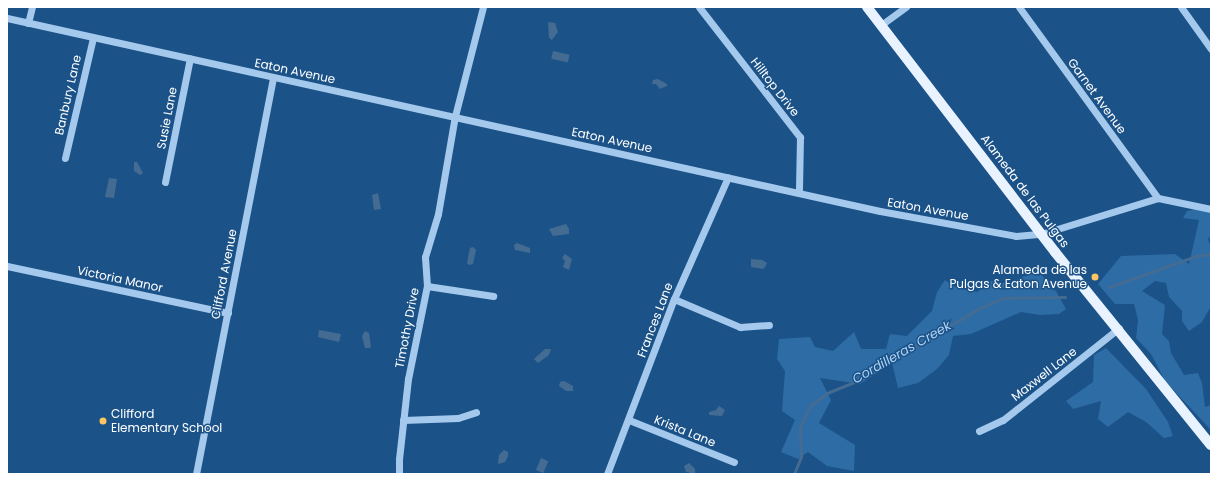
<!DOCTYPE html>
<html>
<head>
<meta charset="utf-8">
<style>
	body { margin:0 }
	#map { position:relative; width:1218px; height:481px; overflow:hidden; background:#1b5288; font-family:Poppins,sans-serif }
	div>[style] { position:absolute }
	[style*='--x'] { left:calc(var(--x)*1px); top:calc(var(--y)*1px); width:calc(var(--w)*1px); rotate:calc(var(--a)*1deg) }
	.green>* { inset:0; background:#2e6ca6 }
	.water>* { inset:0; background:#446c93; transform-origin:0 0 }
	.stream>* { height:3px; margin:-1.5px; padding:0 1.5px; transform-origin:1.5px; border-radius:1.5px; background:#446c93 }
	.minor>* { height:7px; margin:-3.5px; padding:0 3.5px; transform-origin:3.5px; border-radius:3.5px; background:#a4c9ec }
	.major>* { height:10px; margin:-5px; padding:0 5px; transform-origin:5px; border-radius:5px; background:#e9f3ff }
	.dots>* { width:11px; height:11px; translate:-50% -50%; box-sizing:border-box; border:2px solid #1b5288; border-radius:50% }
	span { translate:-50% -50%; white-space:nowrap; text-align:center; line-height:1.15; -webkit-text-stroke:3px #1b5288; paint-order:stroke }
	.street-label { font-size:12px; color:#fff }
	.poi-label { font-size:12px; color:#fff }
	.right { translate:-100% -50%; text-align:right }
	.left { translate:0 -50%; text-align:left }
	.water-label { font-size:13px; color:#afd3f4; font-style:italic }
	.frame { position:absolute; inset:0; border:8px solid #fff; pointer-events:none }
</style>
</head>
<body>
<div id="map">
	<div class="green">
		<i style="clip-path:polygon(1197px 209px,1211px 211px,1211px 235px,1208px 239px,1211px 248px,1210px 308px,1202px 322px,1189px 331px,1182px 321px,1182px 311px,1169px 297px,1166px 283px,1155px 281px,1142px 291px,1165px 305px,1162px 334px,1169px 341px,1171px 353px,1184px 375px,1198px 373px,1202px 383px,1205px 407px,1211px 405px,1211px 430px,1165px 381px,1151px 354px,1136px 338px,1138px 320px,1134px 304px,1115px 304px,1098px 284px,1121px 256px,1175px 254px,1189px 264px,1199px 220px,1183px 218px,1187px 211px)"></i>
		<i style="clip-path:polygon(1038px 271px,1056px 291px,1066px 309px,1059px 314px,1040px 315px,1021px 312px,971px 334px,953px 336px,949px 355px,937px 369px,918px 383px,898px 388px,892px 363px,860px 384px,820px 378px,831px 400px,819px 423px,855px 445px,854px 471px,827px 466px,808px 452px,798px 459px,781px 452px,795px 420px,782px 411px,785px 371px,777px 359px,779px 339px,810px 337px,815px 347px,833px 351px,854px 332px,861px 349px,886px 349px,890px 334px,907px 336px,932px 311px,937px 292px,945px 280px,955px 287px,977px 292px,991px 281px,1007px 283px)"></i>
		<i style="clip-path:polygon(1106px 348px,1146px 389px,1168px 422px,1173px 436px,1164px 438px,1146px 422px,1128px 412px,1108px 427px,1098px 419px,1101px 401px,1073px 409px,1066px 401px,1093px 382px,1094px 355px)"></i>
	</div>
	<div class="water">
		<i style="clip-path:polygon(548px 22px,555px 23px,558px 32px,552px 40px,549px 38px)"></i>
		<i style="left:553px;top:51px;width:17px;height:8px;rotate:13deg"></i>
		<i style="clip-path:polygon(658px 79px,667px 84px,667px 86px,660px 89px,656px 84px,652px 84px,653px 80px)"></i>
		<i style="clip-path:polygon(134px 162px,137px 162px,143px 173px,140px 175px,134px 171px)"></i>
		<i style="clip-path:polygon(109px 178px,117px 179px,114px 198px,105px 197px)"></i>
		<i style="clip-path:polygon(378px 193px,381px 209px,374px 210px,372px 195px)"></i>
		<i style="clip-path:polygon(566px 224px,569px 229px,569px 234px,553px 236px,549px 229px)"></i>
		<i style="clip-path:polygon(517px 243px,530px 248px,530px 253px,515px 250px,514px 245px)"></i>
		<i style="clip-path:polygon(473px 247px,476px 250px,473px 264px,469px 265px,467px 263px,470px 248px)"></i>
		<i style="clip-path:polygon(565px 254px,572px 259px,569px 270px,563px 267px,565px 261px,562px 258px)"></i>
		<i style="clip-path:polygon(751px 259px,762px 260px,767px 263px,765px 267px,763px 269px,751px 267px)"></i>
		<i style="clip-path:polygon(319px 330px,341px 334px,339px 342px,318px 337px)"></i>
		<i style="clip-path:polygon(365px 331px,369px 333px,371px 347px,369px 348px,365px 348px,362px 336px)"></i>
		<i style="clip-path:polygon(545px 349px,551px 349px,549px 355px,538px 363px,534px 359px)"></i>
		<i style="clip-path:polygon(564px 381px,573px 386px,573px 391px,566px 391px,559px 386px,560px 382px)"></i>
		<i style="clip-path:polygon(719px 406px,725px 410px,722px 416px,709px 415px,709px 412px,716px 410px)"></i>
		<i style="clip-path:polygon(504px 450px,508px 452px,508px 456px,505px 462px,498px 464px,499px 455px)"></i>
		<i style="left:541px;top:458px;width:8px;height:13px;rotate:23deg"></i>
		<i style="clip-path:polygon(689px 463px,695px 469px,695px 474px,686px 472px,684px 466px)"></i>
	</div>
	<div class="stream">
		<i style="--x:1109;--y:287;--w:92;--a:-19.6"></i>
		<i style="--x:1196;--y:256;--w:15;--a:-8"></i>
		<i style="--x:794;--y:474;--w:18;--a:-68"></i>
		<i style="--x:801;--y:457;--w:30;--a:-92"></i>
		<i style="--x:800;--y:427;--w:23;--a:-65"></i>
		<i style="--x:810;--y:406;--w:21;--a:-37"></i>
		<i style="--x:827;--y:393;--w:27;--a:-22"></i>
		<i style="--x:852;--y:383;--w:146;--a:-30.4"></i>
		<i style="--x:978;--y:309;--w:27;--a:-24"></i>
		<i style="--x:1003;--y:298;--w:62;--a:-0.9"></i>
	</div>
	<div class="minor">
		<i style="--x:699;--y:7;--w:165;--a:52.2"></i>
		<i style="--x:800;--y:137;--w:54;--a:91.1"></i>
		<i style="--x:1019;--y:7;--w:236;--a:54"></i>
		<i style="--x:1181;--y:7;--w:52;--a:54.5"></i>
		<i style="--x:7;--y:18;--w:894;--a:12.47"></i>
		<i style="--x:880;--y:211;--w:138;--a:10.4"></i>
		<i style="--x:1016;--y:236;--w:25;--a:-5"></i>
		<i style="--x:1041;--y:234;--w:122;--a:-17.1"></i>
		<i style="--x:1158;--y:198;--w:54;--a:11.7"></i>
		<i style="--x:28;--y:23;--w:16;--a:-76"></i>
		<i style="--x:881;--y:25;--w:31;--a:-36"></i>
		<i style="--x:65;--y:158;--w:123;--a:-76.9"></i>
		<i style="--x:165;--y:182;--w:126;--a:-78.6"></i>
		<i style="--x:7;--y:266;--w:226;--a:12"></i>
		<i style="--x:427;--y:286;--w:67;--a:8.6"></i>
		<i style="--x:674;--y:299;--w:72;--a:23"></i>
		<i style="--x:740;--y:327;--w:29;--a:-4"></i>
		<i style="--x:403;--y:420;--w:55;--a:-2.1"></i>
		<i style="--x:458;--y:418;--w:19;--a:-18"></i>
		<i style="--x:629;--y:420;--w:113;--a:21.8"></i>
		<i style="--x:979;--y:431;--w:26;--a:-25"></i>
		<i style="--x:1003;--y:420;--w:148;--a:-38.4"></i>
		<i style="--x:196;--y:474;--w:403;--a:-79"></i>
		<i style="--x:399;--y:474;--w:15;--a:-90"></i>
		<i style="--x:399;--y:459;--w:81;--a:-83.6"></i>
		<i style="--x:408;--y:379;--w:95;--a:-78.5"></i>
		<i style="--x:427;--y:286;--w:29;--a:-94"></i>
		<i style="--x:425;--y:257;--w:45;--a:-73.2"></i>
		<i style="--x:438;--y:214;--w:99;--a:-80.2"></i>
		<i style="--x:455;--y:116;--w:113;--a:-75.6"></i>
		<i style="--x:607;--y:474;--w:187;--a:-69.1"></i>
		<i style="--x:674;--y:299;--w:133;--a:-66.1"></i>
	</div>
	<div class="major">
		<i style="--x:867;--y:7;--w:309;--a:52.5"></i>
		<i style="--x:1055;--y:252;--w:248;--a:51.1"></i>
	</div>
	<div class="dots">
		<i style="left:1095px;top:277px;background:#fec660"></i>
		<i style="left:103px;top:421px;background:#fec660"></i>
	</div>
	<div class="street-label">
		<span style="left:295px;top:71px;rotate:12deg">Eaton Avenue</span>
		<span style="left:775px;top:87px;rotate:52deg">Hilltop Drive</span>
		<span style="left:68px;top:95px;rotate:-77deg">Banbury Lane</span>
		<span style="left:1097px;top:96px;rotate:54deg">Garnet Avenue</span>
		<span style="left:167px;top:118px;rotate:-79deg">Susie Lane</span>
		<span style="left:612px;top:140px;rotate:12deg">Eaton Avenue</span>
		<span style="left:1025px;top:191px;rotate:53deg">Alameda de las Pulgas</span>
		<span style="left:928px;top:209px;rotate:10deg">Eaton Avenue</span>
		<span style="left:224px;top:274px;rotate:-79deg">Clifford Avenue</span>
		<span style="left:120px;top:279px;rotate:12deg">Victoria Manor</span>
		<span style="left:655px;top:320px;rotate:-69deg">Frances Lane</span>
		<span style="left:407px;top:328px;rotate:-79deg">Timothy Drive</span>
		<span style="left:1044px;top:374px;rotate:-38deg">Maxwell Lane</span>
		<span style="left:685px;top:431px;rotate:22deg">Krista Lane</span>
	</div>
	<div class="poi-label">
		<span class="right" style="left:1087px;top:277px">Alameda de las<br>Pulgas &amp; Eaton Avenue</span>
		<span class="left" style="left:111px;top:421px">Clifford<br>Elementary School</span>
	</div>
	<div class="water-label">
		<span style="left:902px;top:353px;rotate:-30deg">Cordilleras Creek</span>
	</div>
	<div class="frame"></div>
</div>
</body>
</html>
